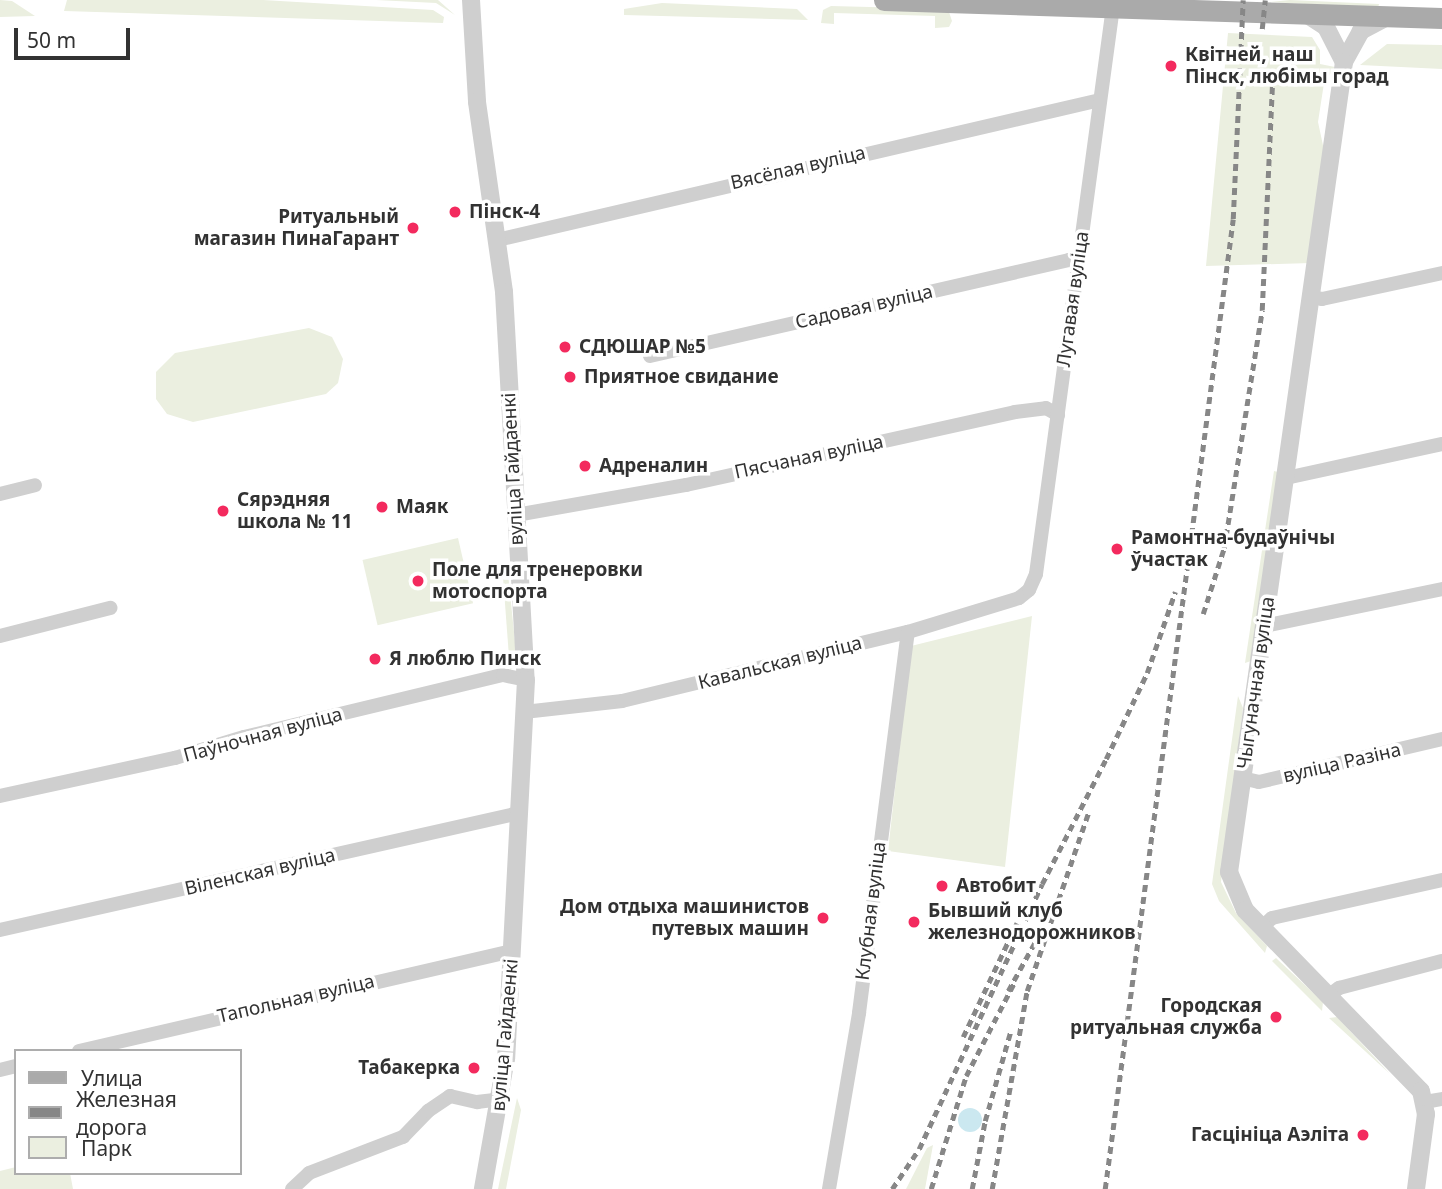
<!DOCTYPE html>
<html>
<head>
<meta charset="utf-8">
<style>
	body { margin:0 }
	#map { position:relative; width:1442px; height:1189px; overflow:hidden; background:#fff; font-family:"Noto Sans",sans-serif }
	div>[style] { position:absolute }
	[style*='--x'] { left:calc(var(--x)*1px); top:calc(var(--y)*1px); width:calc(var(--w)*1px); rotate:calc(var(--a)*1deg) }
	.green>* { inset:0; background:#ebefe0; transform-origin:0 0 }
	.water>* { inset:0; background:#cbe8f0 }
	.round { border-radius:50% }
	.minor>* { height:14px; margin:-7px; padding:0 7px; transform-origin:7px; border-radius:7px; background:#cfcfcf }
	.tertiary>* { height:18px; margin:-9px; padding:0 9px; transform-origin:9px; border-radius:9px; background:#cfcfcf }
	.primary>* { height:21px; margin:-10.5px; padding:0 10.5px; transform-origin:10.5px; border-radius:10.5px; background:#aaa }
	.rail>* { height:4.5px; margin-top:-2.25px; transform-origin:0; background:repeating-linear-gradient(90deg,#878787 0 7px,transparent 0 12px) }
	.dots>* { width:19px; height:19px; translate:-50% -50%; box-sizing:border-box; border:4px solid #fff; border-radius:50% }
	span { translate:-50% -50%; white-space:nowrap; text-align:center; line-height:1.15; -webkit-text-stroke:7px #fff; paint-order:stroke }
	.poi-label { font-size:19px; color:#323232; font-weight:700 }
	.left { translate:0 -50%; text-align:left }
	.right { translate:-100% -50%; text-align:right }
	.street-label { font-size:19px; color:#323232 }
	.legend { position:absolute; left:14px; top:1049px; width:228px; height:126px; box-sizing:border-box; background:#fff; border:2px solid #adadad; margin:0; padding:9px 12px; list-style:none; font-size:21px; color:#323232 }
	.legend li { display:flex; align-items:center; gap:14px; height:35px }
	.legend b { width:35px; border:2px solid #adadad }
	.scale { position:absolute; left:14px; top:28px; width:116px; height:32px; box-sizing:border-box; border:4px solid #323232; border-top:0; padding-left:9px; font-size:21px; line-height:24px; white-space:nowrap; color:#323232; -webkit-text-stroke:5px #fff; paint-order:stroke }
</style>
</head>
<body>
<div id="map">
	<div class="green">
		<i style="clip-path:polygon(0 0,12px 1px,35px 16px,0 17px)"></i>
		<i style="clip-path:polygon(67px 0,263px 0,433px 10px,444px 17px,443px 23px,64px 11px)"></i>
		<i style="clip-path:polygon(376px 0,438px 0,455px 15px,436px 3px)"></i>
		<i style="clip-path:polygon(1290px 0,1379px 4px,1378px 8px,1269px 2px)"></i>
		<i style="clip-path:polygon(662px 3px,797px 9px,808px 20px,624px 15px,624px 9px)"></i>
		<i style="clip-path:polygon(831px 6px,948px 9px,952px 21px,949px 27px,935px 28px,935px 16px,834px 13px,834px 24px,821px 23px,823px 10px)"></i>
		<i style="clip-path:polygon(1228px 33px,1312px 37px,1320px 50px,1320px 64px,1335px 67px,1324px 83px,1318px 122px,1324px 150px,1311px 263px,1206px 266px)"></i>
		<i style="clip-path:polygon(1387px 44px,1442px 45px,1442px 69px,1360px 65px)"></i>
		<i style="clip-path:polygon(309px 328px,332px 337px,343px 359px,338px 383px,326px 394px,193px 422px,167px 414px,156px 399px,156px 372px,175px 353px)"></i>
		<i style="clip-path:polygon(1274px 471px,1278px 472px,1251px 661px,1245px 663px)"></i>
		<i style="left:458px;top:538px;width:67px;height:98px;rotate:77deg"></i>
		<i style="clip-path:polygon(502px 564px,507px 564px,516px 652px,517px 665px,510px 670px)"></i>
		<i style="clip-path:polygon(1032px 616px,1005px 867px,888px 851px,911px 646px)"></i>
		<i style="clip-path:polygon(1238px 696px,1243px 708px,1221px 882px,1236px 913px,1267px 946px,1265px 953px,1219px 901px,1212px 884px)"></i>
		<i style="clip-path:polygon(1276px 958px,1323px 1002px,1322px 1011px,1272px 961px)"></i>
		<i style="clip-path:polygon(1337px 1017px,1390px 1074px,1329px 1018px)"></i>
		<i style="clip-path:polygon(517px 1098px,521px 1110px,506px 1189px,498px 1189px)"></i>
		<i style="clip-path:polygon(933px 1145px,925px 1189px,906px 1189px,927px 1148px)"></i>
		<i style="clip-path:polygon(16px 1167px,16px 1173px,70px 1173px,73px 1189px,0 1189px,0 1171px)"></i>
	</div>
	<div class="water">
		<i class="round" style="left:958px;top:1108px;width:24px;height:24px"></i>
	</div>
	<div class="minor">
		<i style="--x:497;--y:240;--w:619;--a:-13.07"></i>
		<i style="--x:1312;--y:297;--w:10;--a:11"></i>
		<i style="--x:1322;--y:299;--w:123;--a:-12.2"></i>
		<i style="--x:650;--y:356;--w:430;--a:-12.9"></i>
		<i style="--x:1069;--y:260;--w:9;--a:13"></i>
		<i style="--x:1286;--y:478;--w:160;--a:-12.3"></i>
		<i style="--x:0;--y:494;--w:36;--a:-14"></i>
		<i style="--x:516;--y:515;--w:173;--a:-10"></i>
		<i style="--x:686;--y:485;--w:337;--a:-12.5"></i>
		<i style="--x:1015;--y:412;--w:31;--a:-7"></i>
		<i style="--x:1046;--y:408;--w:14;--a:30"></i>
		<i style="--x:1264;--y:626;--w:182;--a:-11.7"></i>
		<i style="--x:0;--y:636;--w:114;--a:-14.3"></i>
		<i style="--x:524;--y:712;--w:99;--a:-6.4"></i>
		<i style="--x:622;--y:701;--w:294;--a:-13.6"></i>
		<i style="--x:908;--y:632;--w:116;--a:-17"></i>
		<i style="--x:1019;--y:598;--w:13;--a:-39"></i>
		<i style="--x:1029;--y:590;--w:17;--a:-66"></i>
		<i style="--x:1036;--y:574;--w:572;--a:-82.27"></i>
		<i style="--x:1242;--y:778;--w:17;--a:13"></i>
		<i style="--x:1259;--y:782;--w:188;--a:-13.2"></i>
		<i style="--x:0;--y:796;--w:179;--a:-12.3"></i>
		<i style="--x:175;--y:758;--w:72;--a:-16.9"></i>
		<i style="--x:244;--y:737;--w:266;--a:-13.5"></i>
		<i style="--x:503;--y:675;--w:24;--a:12"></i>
		<i style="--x:1262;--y:927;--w:13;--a:-42"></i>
		<i style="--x:1272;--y:918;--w:174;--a:-12.6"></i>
		<i style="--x:0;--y:930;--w:532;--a:-12.7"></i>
		<i style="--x:1328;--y:996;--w:14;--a:-36"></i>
		<i style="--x:1339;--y:988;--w:106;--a:-14.7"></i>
		<i style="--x:79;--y:1051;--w:445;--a:-13"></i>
		<i style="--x:0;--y:1070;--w:16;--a:-14"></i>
		<i style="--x:1425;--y:1102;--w:17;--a:-10"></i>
		<i style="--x:292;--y:1189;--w:23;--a:-43"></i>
		<i style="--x:309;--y:1173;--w:101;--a:-21"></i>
		<i style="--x:403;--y:1137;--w:36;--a:-46"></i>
		<i style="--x:428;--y:1111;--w:27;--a:-34"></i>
		<i style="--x:450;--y:1096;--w:28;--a:13"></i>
		<i style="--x:477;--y:1102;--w:24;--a:-7"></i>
		<i style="--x:829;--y:1189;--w:179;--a:-80.3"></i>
		<i style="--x:859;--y:1013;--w:384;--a:-82.7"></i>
	</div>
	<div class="tertiary">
		<i style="--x:471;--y:0;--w:102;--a:86.6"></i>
		<i style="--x:477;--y:102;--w:192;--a:81.9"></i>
		<i style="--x:504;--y:292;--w:389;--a:86.8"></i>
		<i style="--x:526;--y:680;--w:379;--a:93"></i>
		<i style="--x:506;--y:1058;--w:133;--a:100"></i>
		<i style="--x:1306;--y:14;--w:24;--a:33"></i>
		<i style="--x:1326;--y:27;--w:39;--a:63"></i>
		<i style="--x:1387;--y:17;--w:30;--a:152"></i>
		<i style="--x:1361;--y:31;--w:35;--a:119"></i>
		<i style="--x:1344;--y:62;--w:818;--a:98.08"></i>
		<i style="--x:1229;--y:872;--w:41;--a:67.2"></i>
		<i style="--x:1245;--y:910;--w:252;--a:45.8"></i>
		<i style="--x:1421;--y:1091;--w:24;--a:78"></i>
		<i style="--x:1426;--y:1114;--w:76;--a:97.6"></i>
	</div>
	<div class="primary">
		<i style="--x:884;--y:0;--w:558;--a:1.85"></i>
	</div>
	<div class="rail">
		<i style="--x:1262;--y:29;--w:29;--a:-84"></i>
		<i style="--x:1203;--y:614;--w:69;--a:-72.3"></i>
		<i style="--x:1224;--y:548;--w:241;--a:-80.9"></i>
		<i style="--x:1262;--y:310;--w:239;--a:-87.4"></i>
		<i style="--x:1008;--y:991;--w:66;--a:-61.1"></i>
		<i style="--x:963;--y:1037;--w:126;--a:-64.7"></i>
		<i style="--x:892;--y:1189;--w:48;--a:-56"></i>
		<i style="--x:919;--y:1149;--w:292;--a:-65.1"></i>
		<i style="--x:1042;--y:884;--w:140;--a:-62.9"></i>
		<i style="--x:1106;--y:759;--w:95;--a:-64.5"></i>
		<i style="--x:1147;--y:673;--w:86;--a:-70.9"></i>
		<i style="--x:931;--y:1189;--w:118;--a:-72.8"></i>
		<i style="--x:966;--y:1076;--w:105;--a:-62.7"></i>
		<i style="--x:972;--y:1189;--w:69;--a:-79.2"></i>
		<i style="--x:985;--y:1121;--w:95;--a:-74.1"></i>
		<i style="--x:992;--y:1189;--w:201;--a:-80"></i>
		<i style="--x:1027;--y:991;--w:190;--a:-71"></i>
		<i style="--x:1105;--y:1189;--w:978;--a:-82.48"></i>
		<i style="--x:1233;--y:219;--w:219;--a:-87.4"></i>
	</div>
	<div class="dots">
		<i style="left:1171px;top:66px;background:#f32a5e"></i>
		<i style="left:455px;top:212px;background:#f32a5e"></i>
		<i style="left:413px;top:228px;background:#f32a5e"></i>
		<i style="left:565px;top:347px;background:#f32a5e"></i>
		<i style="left:570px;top:377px;background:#f32a5e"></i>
		<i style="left:585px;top:466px;background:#f32a5e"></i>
		<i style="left:382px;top:507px;background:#f32a5e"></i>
		<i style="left:223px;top:511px;background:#f32a5e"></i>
		<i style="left:1117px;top:549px;background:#f32a5e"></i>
		<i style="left:418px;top:581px;background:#f32a5e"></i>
		<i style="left:375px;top:659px;background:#f32a5e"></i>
		<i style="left:942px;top:886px;background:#f32a5e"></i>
		<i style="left:823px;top:918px;background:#f32a5e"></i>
		<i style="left:914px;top:922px;background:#f32a5e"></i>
		<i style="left:1276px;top:1017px;background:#f32a5e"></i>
		<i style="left:474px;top:1068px;background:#f32a5e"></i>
		<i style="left:1363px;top:1135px;background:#f32a5e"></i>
	</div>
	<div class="poi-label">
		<span class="left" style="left:1185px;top:66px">Квітней, наш<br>Пінск, любімы горад</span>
		<span class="left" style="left:469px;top:212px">Пінск-4</span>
		<span class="right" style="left:399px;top:228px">Ритуальный<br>магазин ПинаГарант</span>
		<span class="left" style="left:579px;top:347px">СДЮШАР №5</span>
		<span class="left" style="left:584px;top:377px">Приятное свидание</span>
		<span class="left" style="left:599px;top:466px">Адреналин</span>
		<span class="left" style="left:237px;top:511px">Сярэдняя<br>школа № 11</span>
		<span class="left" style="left:396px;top:507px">Маяк</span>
		<span class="left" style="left:1131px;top:549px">Рамонтна-будаўнічы<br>ўчастак</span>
		<span class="left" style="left:432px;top:581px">Поле для тренеровки<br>мотоспорта</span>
		<span class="left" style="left:389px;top:659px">Я люблю Пинск</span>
		<span class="left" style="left:956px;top:886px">Автобит</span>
		<span class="right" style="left:809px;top:918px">Дом отдыха машинистов<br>путевых машин</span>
		<span class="left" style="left:928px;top:922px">Бывший клуб<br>железнодорожников</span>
		<span class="right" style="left:1262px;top:1017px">Городская<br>ритуальная служба</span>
		<span class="right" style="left:460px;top:1068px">Табакерка</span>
		<span class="right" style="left:1349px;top:1135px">Гасцініца Аэліта</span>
	</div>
	<div class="street-label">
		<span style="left:798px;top:168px;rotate:-13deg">Вясёлая вуліца</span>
		<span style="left:1073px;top:299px;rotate:-82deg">Лугавая вуліца</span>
		<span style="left:864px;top:307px;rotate:-13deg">Садовая вуліца</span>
		<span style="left:809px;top:457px;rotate:-12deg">Пясчаная вуліца</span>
		<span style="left:513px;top:469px;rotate:-93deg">вуліца Гайдаенкі</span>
		<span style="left:780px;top:663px;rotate:-14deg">Кавальская вуліца</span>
		<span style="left:1256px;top:683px;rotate:-82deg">Чыгуначная вуліца</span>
		<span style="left:263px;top:735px;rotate:-15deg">Паўночная вуліца</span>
		<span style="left:1342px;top:763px;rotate:-13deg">вуліца Разіна</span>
		<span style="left:260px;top:872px;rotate:-13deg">Віленская вуліца</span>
		<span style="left:871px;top:911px;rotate:-83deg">Клубная вуліца</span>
		<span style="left:296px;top:999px;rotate:-13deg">Тапольная вуліца</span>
		<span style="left:505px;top:1035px;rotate:-85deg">вуліца Гайдаенкі</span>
	</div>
	<ul class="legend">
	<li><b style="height:9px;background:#aaa"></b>Улица</li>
	<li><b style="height:9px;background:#878787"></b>Железная дорога</li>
	<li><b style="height:19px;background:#ebefe0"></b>Парк</li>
	</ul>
	<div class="scale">50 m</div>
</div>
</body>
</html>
